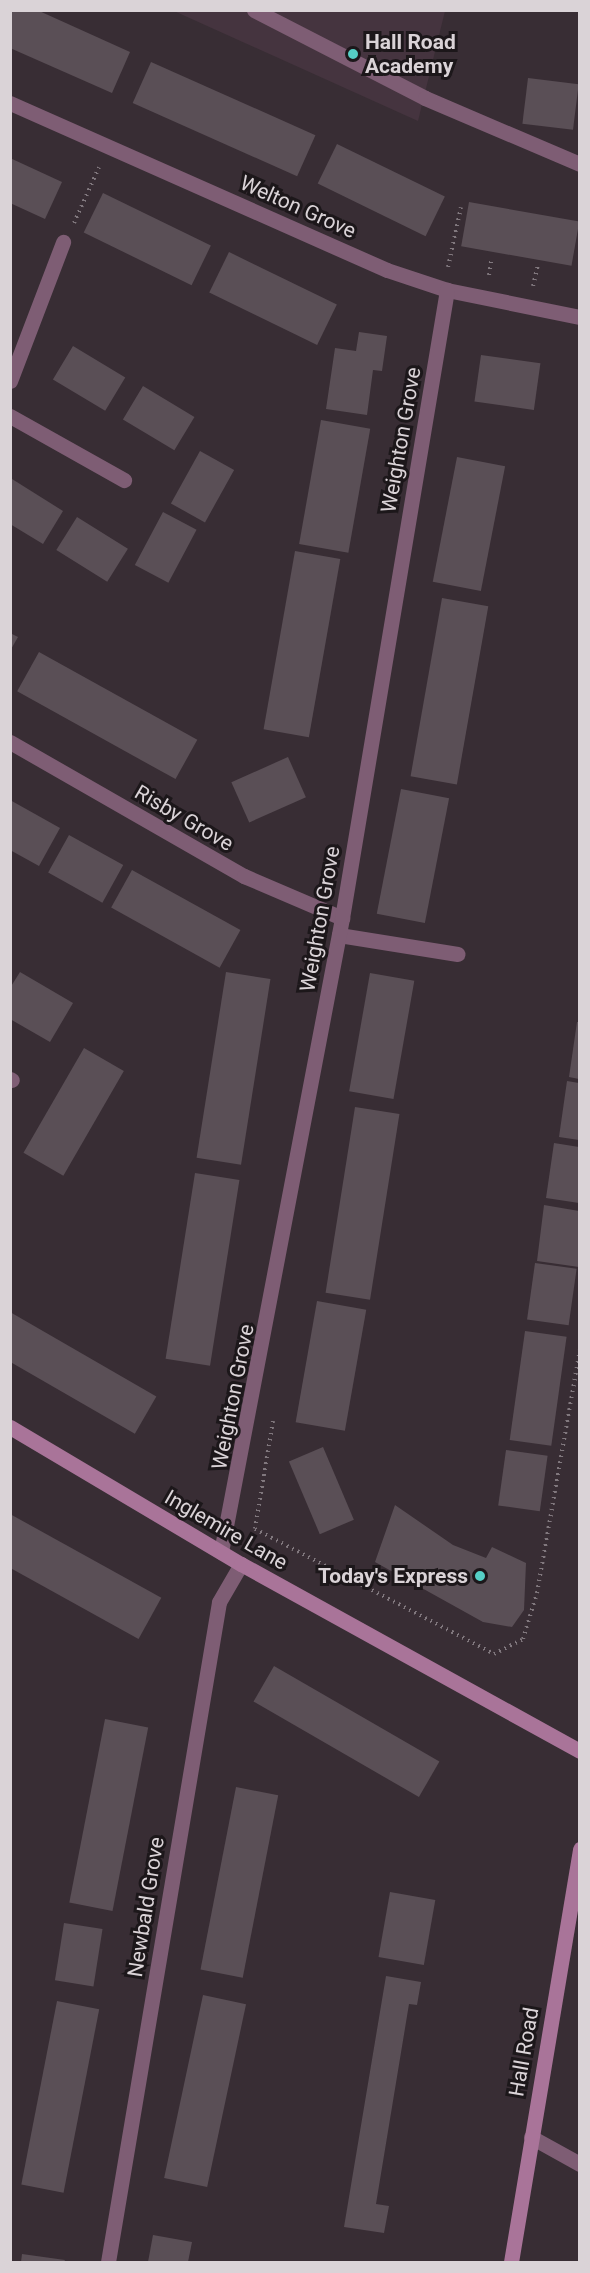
<!DOCTYPE html>
<html>
<head>
<meta charset="utf-8">
<style>
	body { margin:0 }
	#map { position:relative; width:590px; height:2273px; overflow:hidden; background:#382d34; font-family:Roboto,sans-serif }
	div>[style] { position:absolute }
	[style*='--x'] { left:calc(var(--x)*1px); top:calc(var(--y)*1px); width:calc(var(--w)*1px); rotate:calc(var(--a)*1deg) }
	.built>* { inset:0; background:#45343f }
	.building>* { inset:0; background:#5a4f56; transform-origin:0 0 }
	.path>* { height:4px; margin-top:-2px; transform-origin:0; background:repeating-linear-gradient(90deg,#81787e 0 1.5px,transparent 0 6px) }
	.lane>* { height:15px; margin:-7.5px; padding:0 7.5px; transform-origin:7.5px; border-radius:7.5px; background:#7e5d74 }
	.street>* { height:15px; margin:-7.5px; padding:0 7.5px; transform-origin:7.5px; border-radius:7.5px; background:#7e5d74 }
	.secondary>* { height:15px; margin:-7.5px; padding:0 7.5px; transform-origin:7.5px; border-radius:7.5px; background:#a97499 }
	.dots>* { width:16px; height:16px; translate:-50% -50%; box-sizing:border-box; border:3px solid #1c171a; border-radius:50% }
	span { translate:-50% -50%; white-space:nowrap; text-align:center; line-height:1.15; -webkit-text-stroke:6px #1c171a; paint-order:stroke }
	.poi-label { font-size:21px; color:#dad3d7; font-weight:700 }
	.left { translate:0 -50%; text-align:left }
	.right { translate:-100% -50%; text-align:right }
	.street-label { font-size:21px; color:#dad3d7 }
	.frame { position:absolute; inset:0; border:12px solid #dad3d7; pointer-events:none }
</style>
</head>
<body>
<div id="map">
	<div class="built">
		<i style="clip-path:polygon(174px 11px,445px 11px,418px 121px)"></i>
	</div>
	<div class="building">
		<i style="clip-path:polygon(10px 10px,37px 10px,130px 52px,112px 93px,10px 48px)"></i>
		<i style="left:151px;top:62px;width:180px;height:45px;rotate:24deg"></i>
		<i style="left:528px;top:78px;width:51px;height:46px;rotate:7deg"></i>
		<i style="left:337px;top:144px;width:120px;height:44px;rotate:26deg"></i>
		<i style="clip-path:polygon(10px 158px,62px 182px,45px 219px,10px 203px)"></i>
		<i style="left:103px;top:193px;width:120px;height:44px;rotate:26deg"></i>
		<i style="left:469px;top:202px;width:112px;height:45px;rotate:10deg"></i>
		<i style="left:229px;top:252px;width:120px;height:45px;rotate:26deg"></i>
		<i style="clip-path:polygon(359px 332px,387px 336px,382px 371px,373px 370px,367px 415px,326px 409px,335px 348px,356px 351px)"></i>
		<i style="left:73px;top:346px;width:61px;height:39px;rotate:31deg"></i>
		<i style="left:481px;top:355px;width:60px;height:47px;rotate:8deg"></i>
		<i style="left:143px;top:386px;width:60px;height:39px;rotate:31deg"></i>
		<i style="left:321px;top:420px;width:50px;height:126px;rotate:10deg"></i>
		<i style="left:200px;top:451px;width:39px;height:60px;rotate:29deg"></i>
		<i style="left:457px;top:457px;width:49px;height:127px;rotate:11deg"></i>
		<i style="clip-path:polygon(12px 479px,63px 511px,43px 544px,10px 524px)"></i>
		<i style="left:163px;top:512px;width:38px;height:60px;rotate:28deg"></i>
		<i style="left:77px;top:517px;width:60px;height:39px;rotate:32deg"></i>
		<i style="left:295px;top:551px;width:46px;height:181px;rotate:10deg"></i>
		<i style="left:442px;top:598px;width:47px;height:181px;rotate:10deg"></i>
		<i style="clip-path:polygon(10px 633px,18px 637px,10px 651px)"></i>
		<i style="left:39px;top:652px;width:181px;height:45px;rotate:29deg"></i>
		<i style="left:288px;top:757px;width:44px;height:62px;rotate:66deg"></i>
		<i style="left:401px;top:789px;width:49px;height:127px;rotate:11deg"></i>
		<i style="clip-path:polygon(10px 800px,60px 828px,39px 866px,10px 850px)"></i>
		<i style="left:69px;top:835px;width:62px;height:43px;rotate:29deg"></i>
		<i style="left:132px;top:870px;width:124px;height:43px;rotate:29deg"></i>
		<i style="clip-path:polygon(20px 972px,73px 1003px,50px 1042px,10px 1019px,10px 988px)"></i>
		<i style="left:226px;top:972px;width:45px;height:188px;rotate:9deg"></i>
		<i style="left:370px;top:973px;width:45px;height:120px;rotate:10deg"></i>
		<i style="clip-path:polygon(577px 1022px,579px 1022px,579px 1079px,569px 1077px)"></i>
		<i style="left:84px;top:1048px;width:46px;height:121px;rotate:30deg"></i>
		<i style="clip-path:polygon(567px 1081px,579px 1083px,579px 1140px,559px 1137px)"></i>
		<i style="left:355px;top:1107px;width:45px;height:188px;rotate:9deg"></i>
		<i style="clip-path:polygon(554px 1143px,579px 1147px,579px 1203px,546px 1198px)"></i>
		<i style="left:195px;top:1173px;width:45px;height:188px;rotate:9deg"></i>
		<i style="clip-path:polygon(544px 1205px,579px 1211px,579px 1267px,537px 1261px)"></i>
		<i style="left:535px;top:1263px;width:42px;height:57px;rotate:8deg"></i>
		<i style="left:317px;top:1301px;width:50px;height:123px;rotate:10deg"></i>
		<i style="left:10px;top:1312px;width:169px;height:43px;rotate:30deg"></i>
		<i style="left:525px;top:1331px;width:42px;height:110px;rotate:8deg"></i>
		<i style="left:323px;top:1447px;width:79px;height:37px;rotate:67deg"></i>
		<i style="left:506px;top:1450px;width:42px;height:56px;rotate:8deg"></i>
		<i style="clip-path:polygon(395px 1505px,453px 1545px,486px 1558px,492px 1547px,526px 1563px,524px 1610px,512px 1627px,483px 1622px,375px 1562px)"></i>
		<i style="left:10px;top:1514px;width:173px;height:47px;rotate:29deg"></i>
		<i style="left:274px;top:1666px;width:191px;height:41px;rotate:30deg"></i>
		<i style="left:105px;top:1719px;width:44px;height:187px;rotate:11deg"></i>
		<i style="left:236px;top:1787px;width:43px;height:186px;rotate:11deg"></i>
		<i style="left:390px;top:1892px;width:46px;height:66px;rotate:10deg"></i>
		<i style="left:64px;top:1923px;width:39px;height:58px;rotate:9deg"></i>
		<i style="clip-path:polygon(386px 1976px,421px 1982px,417px 2005px,409px 2004px,376px 2204px,389px 2206px,384px 2233px,344px 2227px)"></i>
		<i style="left:203px;top:1995px;width:44px;height:187px;rotate:12deg"></i>
		<i style="left:57px;top:2001px;width:43px;height:187px;rotate:11deg"></i>
		<i style="clip-path:polygon(153px 2235px,192px 2242px,188px 2262px,148px 2262px)"></i>
		<i style="clip-path:polygon(22px 2254px,65px 2260px,64px 2262px,21px 2262px)"></i>
	</div>
	<div class="path">
		<i style="--x:74;--y:223;--w:61;--a:-65.9"></i>
		<i style="--x:448;--y:267;--w:61;--a:-77.8"></i>
		<i style="--x:489;--y:275;--w:18;--a:-81"></i>
		<i style="--x:533;--y:286;--w:22;--a:-77"></i>
		<i style="--x:273;--y:1421;--w:109;--a:99.5"></i>
		<i style="--x:255;--y:1529;--w:270;--a:27.6"></i>
		<i style="--x:494;--y:1654;--w:33;--a:-27"></i>
		<i style="--x:523;--y:1639;--w:48;--a:-73.1"></i>
		<i style="--x:537;--y:1593;--w:247;--a:-80"></i>
	</div>
	<div class="lane">
		<i style="--x:254;--y:10;--w:192;--a:27.2"></i>
		<i style="--x:425;--y:98;--w:168;--a:23.1"></i>
	</div>
	<div class="street">
		<i style="--x:10;--y:103;--w:412;--a:23.9"></i>
		<i style="--x:387;--y:270;--w:63;--a:18.4"></i>
		<i style="--x:447;--y:290;--w:136;--a:11.5"></i>
		<i style="--x:10;--y:381;--w:149;--a:-69.1"></i>
		<i style="--x:10;--y:416;--w:131;--a:29.3"></i>
		<i style="--x:10;--y:742;--w:270;--a:29.8"></i>
		<i style="--x:244;--y:876;--w:107;--a:23.2"></i>
		<i style="--x:339;--y:935;--w:120;--a:9.1"></i>
		<i style="--x:10;--y:1079;--w:2;--a:27"></i>
		<i style="--x:221;--y:1552;--w:645;--a:-79.19"></i>
		<i style="--x:342;--y:918;--w:637;--a:-80.51"></i>
		<i style="--x:531;--y:2137;--w:56;--a:28.9"></i>
		<i style="--x:108;--y:2262;--w:669;--a:-80.45"></i>
		<i style="--x:219;--y:1602;--w:44;--a:-59.9"></i>
	</div>
	<div class="secondary">
		<i style="--x:10;--y:1427;--w:269;--a:30.7"></i>
		<i style="--x:241;--y:1564;--w:387;--a:28.9"></i>
		<i style="--x:511;--y:2262;--w:419;--a:-80.5"></i>
	</div>
	<div class="dots">
		<i style="left:353px;top:54px;background:#55cec5"></i>
		<i style="left:480px;top:1576px;background:#55cec5"></i>
	</div>
	<div class="poi-label">
		<span class="left" style="left:365px;top:54px">Hall Road<br>Academy</span>
		<span class="right" style="left:468px;top:1576px">Today's Express</span>
	</div>
	<div class="street-label">
		<span style="left:298px;top:207px;rotate:24deg">Welton Grove</span>
		<span style="left:401px;top:440px;rotate:-80deg">Weighton Grove</span>
		<span style="left:184px;top:818px;rotate:30deg">Risby Grove</span>
		<span style="left:320px;top:919px;rotate:-80deg">Weighton Grove</span>
		<span style="left:233px;top:1397px;rotate:-79deg">Weighton Grove</span>
		<span style="left:226px;top:1530px;rotate:30deg">Inglemire Lane</span>
		<span style="left:146px;top:1907px;rotate:-81deg">Newbald Grove</span>
		<span style="left:524px;top:2052px;rotate:-80deg">Hall Road</span>
	</div>
	<div class="frame"></div>
</div>
</body>
</html>
